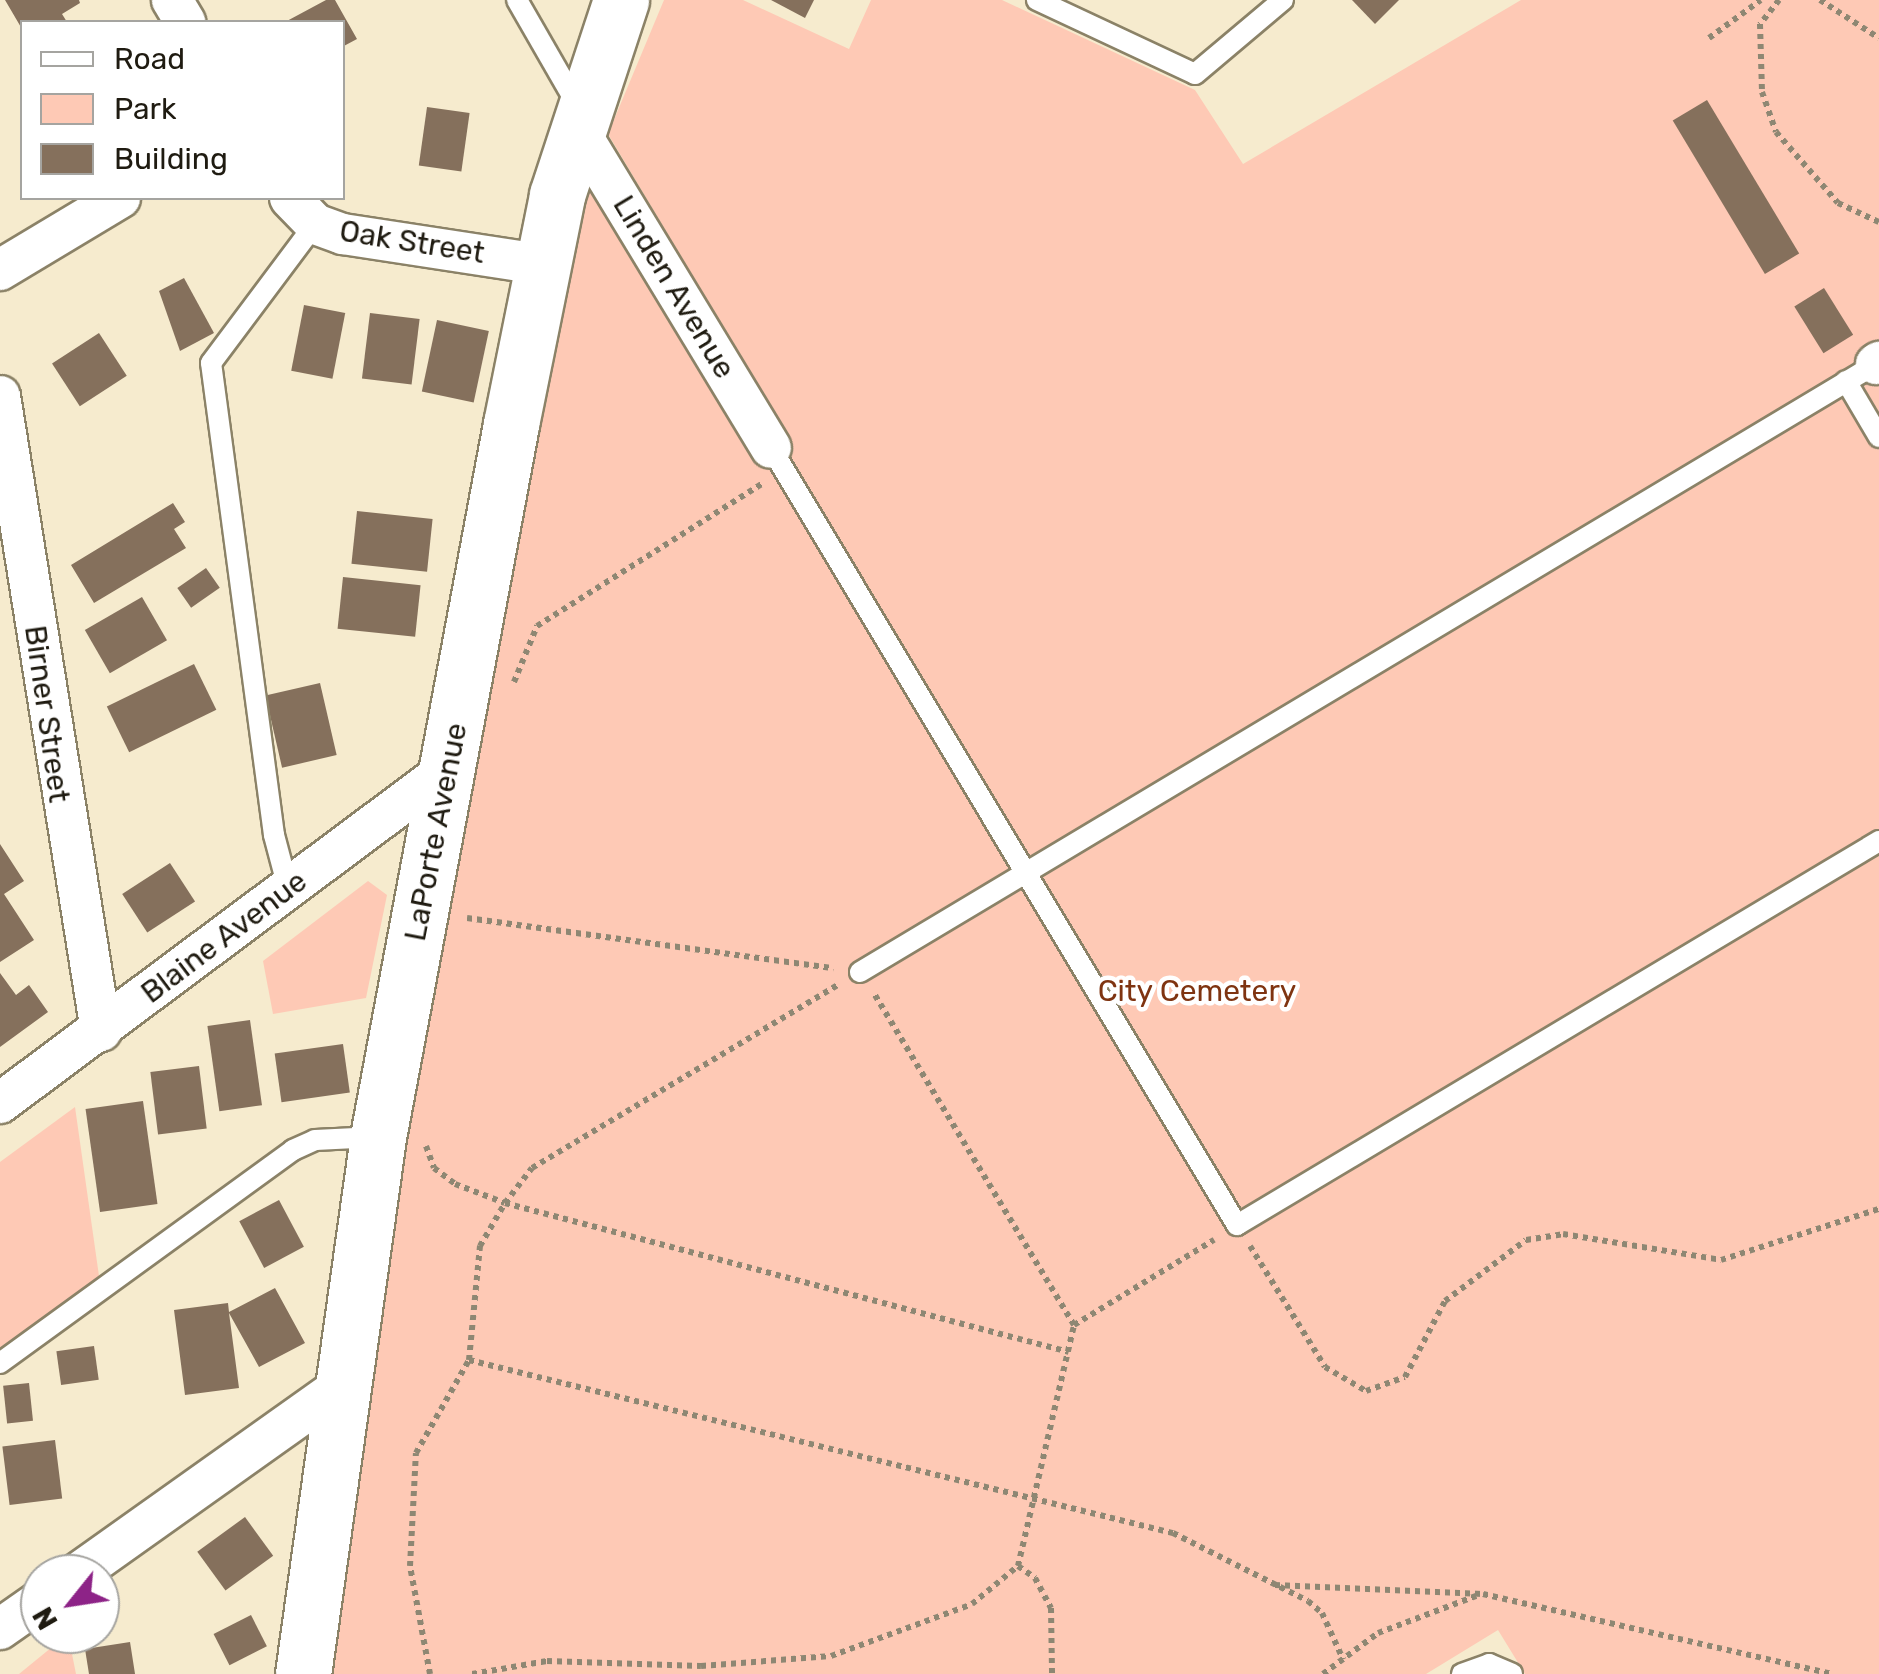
<!DOCTYPE html>
<html>
<head>
<meta charset="utf-8">
<style>
	body { margin:0 }
	#map { position:relative; width:1879px; height:1674px; overflow:hidden; background:#f6ebce; font-family:Rubik,sans-serif }
	div>[style] { position:absolute }
	[style*='--x'] { left:calc(var(--x)*1px); top:calc(var(--y)*1px); width:calc(var(--w)*1px); rotate:calc(var(--a)*1deg) }
	.green>* { inset:0; background:#fec9b5 }
	.building>* { inset:0; background:#85705c; transform-origin:0 0 }
	.path>* { height:6px; margin-top:-3px; transform-origin:0; background:repeating-linear-gradient(90deg,#8e8773 0 5px,transparent 0 10px) }
	.roads { filter:drop-shadow(2px 0 #8b8267) drop-shadow(-2px 0 #8b8267) drop-shadow(0 2px #8b8267) drop-shadow(0 -2px #8b8267) }
	.lane>* { height:20px; margin:-10px; padding:0 10px; transform-origin:10px; border-radius:10px; background:#fff }
	.street>* { height:40px; margin:-20px; padding:0 20px; transform-origin:20px; border-radius:20px; background:#fff }
	.secondary>* { height:55px; margin:-27.5px; padding:0 27.5px; transform-origin:27.5px; border-radius:27.5px; background:#fff }
	span { translate:-50% -50%; white-space:nowrap; text-align:center; line-height:1.15; -webkit-text-stroke:9px #fff; paint-order:stroke }
	.street-label { font-size:30px; color:#1f1b11 }
	.park-label { font-size:30px; color:#7f3411 }
	.legend { position:absolute; left:20px; top:20px; width:325px; height:180px; box-sizing:border-box; background:#fff; border:2px solid #a5a4a0; margin:0; padding:12px 18px; list-style:none; font-size:30px; color:#1f1b11 }
	.legend li { display:flex; align-items:center; gap:20px; height:50px }
	.legend b { width:50px; border:2px solid #a5a4a0 }
	.north { position:absolute; left:20px; top:1554px; width:100px; height:100px; box-sizing:border-box; background:#fff; border:2px solid #a5a4a0; border-radius:50%; rotate:240deg; font-size:28px; font-weight:700; line-height:40px; text-align:center; color:#1f1b11 }
	.north::after { content:''; display:block; margin:auto; width:35px; height:45px; background:#8d2387; clip-path:polygon(50% 0,100% 100%,50% 72%,0 100%) }
</style>
</head>
<body>
<div id="map">
	<div class="green">
		<i style="clip-path:polygon(664px 0,743px 0,849px 49px,871px 0,1002px 0,1195px 90px,1243px 164px,1521px 0,1879px 0,1879px 1674px,1525px 1674px,1498px 1630px,1426px 1674px,326px 1674px,402px 1159px,587px 178px,756px 459px,789px 438px,608px 134px)"></i>
		<i style="clip-path:polygon(368px 881px,387px 895px,366px 998px,273px 1014px,263px 961px)"></i>
		<i style="clip-path:polygon(75px 1107px,99px 1276px,0 1350px,0 1162px)"></i>
		<i style="clip-path:polygon(68px 1634px,76px 1674px,19px 1674px)"></i>
	</div>
	<div class="building">
		<i style="clip-path:polygon(5px 0,79px 0,80px 3px,62px 14px,67px 22px,22px 22px,22px 29px)"></i>
		<i style="clip-path:polygon(326px 0,335px 0,357px 39px,342px 47px,342px 22px,285px 22px)"></i>
		<i style="clip-path:polygon(771px 0,814px 0,805px 18px)"></i>
		<i style="clip-path:polygon(1352px 0,1399px 0,1375px 24px)"></i>
		<i style="left:1707px;top:100px;width:179px;height:40px;rotate:59deg"></i>
		<i style="left:427px;top:107px;width:43px;height:59px;rotate:8deg"></i>
		<i style="clip-path:polygon(184px 278px,214px 333px,180px 351px,159px 291px)"></i>
		<i style="left:1824px;top:288px;width:55px;height:35px;rotate:58deg"></i>
		<i style="left:304px;top:305px;width:42px;height:67px;rotate:11deg"></i>
		<i style="left:370px;top:313px;width:50px;height:66px;rotate:7deg"></i>
		<i style="left:437px;top:320px;width:53px;height:73px;rotate:12deg"></i>
		<i style="left:99px;top:333px;width:51px;height:56px;rotate:57deg"></i>
		<i style="clip-path:polygon(173px 503px,185px 522px,174px 529px,186px 548px,94px 603px,71px 565px)"></i>
		<i style="left:357px;top:511px;width:76px;height:53px;rotate:6deg"></i>
		<i style="left:206px;top:568px;width:24px;height:35px;rotate:55deg"></i>
		<i style="left:343px;top:577px;width:78px;height:52px;rotate:6deg"></i>
		<i style="left:142px;top:597px;width:50px;height:66px;rotate:60deg"></i>
		<i style="left:194px;top:664px;width:51px;height:97px;rotate:64deg"></i>
		<i style="left:320px;top:683px;width:74px;height:56px;rotate:77deg"></i>
		<i style="clip-path:polygon(0 844px,24px 881px,4px 894px,34px 940px,0 962px)"></i>
		<i style="left:170px;top:863px;width:46px;height:57px;rotate:57deg"></i>
		<i style="clip-path:polygon(0 973px,16px 995px,29px 985px,48px 1012px,0 1047px)"></i>
		<i style="left:250px;top:1020px;width:86px;height:43px;rotate:82deg"></i>
		<i style="left:343px;top:1044px;width:49px;height:69px;rotate:82deg"></i>
		<i style="left:199px;top:1066px;width:63px;height:49px;rotate:83deg"></i>
		<i style="left:143px;top:1101px;width:104px;height:58px;rotate:82deg"></i>
		<i style="left:279px;top:1200px;width:53px;height:45px;rotate:62deg"></i>
		<i style="clip-path:polygon(275px 1288px,305px 1343px,259px 1367px,229px 1313px,239px 1388px,185px 1395px,174px 1310px,228px 1303px,229px 1312px)"></i>
		<i style="left:94px;top:1346px;width:34px;height:38px;rotate:82deg"></i>
		<i style="left:29px;top:1383px;width:38px;height:26px;rotate:84deg"></i>
		<i style="left:55px;top:1440px;width:59px;height:53px;rotate:83deg"></i>
		<i style="left:245px;top:1517px;width:48px;height:59px;rotate:54deg"></i>
		<i style="left:251px;top:1615px;width:35px;height:42px;rotate:63deg"></i>
		<i style="clip-path:polygon(130px 1642px,135px 1674px,89px 1674px,85px 1649px)"></i>
	</div>
	<div class="path">
		<i style="--x:1779;--y:0;--w:31;--a:128"></i>
		<i style="--x:1760;--y:24;--w:68;--a:88.3"></i>
		<i style="--x:1762;--y:92;--w:42;--a:70.7"></i>
		<i style="--x:1776;--y:132;--w:94;--a:48.9"></i>
		<i style="--x:1838;--y:203;--w:45;--a:24.9"></i>
		<i style="--x:1820;--y:0;--w:70;--a:32.8"></i>
		<i style="--x:1709;--y:38;--w:64;--a:-36.2"></i>
		<i style="--x:514;--y:682;--w:61;--a:-67.7"></i>
		<i style="--x:537;--y:626;--w:266;--a:-32.3"></i>
		<i style="--x:467;--y:918;--w:370;--a:7.8"></i>
		<i style="--x:426;--y:1146;--w:23;--a:70"></i>
		<i style="--x:434;--y:1168;--w:26;--a:37"></i>
		<i style="--x:455;--y:1184;--w:53;--a:20.8"></i>
		<i style="--x:505;--y:1203;--w:583;--a:14.8"></i>
		<i style="--x:1250;--y:1246;--w:142;--a:58.2"></i>
		<i style="--x:1325;--y:1367;--w:48;--a:30.3"></i>
		<i style="--x:1366;--y:1391;--w:41;--a:-19.7"></i>
		<i style="--x:1405;--y:1377;--w:86;--a:-62.2"></i>
		<i style="--x:1445;--y:1301;--w:101;--a:-37"></i>
		<i style="--x:1526;--y:1240;--w:37;--a:-9"></i>
		<i style="--x:1563;--y:1234;--w:160;--a:9.3"></i>
		<i style="--x:1721;--y:1260;--w:166;--a:-17.9"></i>
		<i style="--x:1074;--y:1325;--w:164;--a:-31.3"></i>
		<i style="--x:469;--y:1360;--w:725;--a:13.81"></i>
		<i style="--x:1173;--y:1533;--w:151;--a:26.7"></i>
		<i style="--x:1308;--y:1601;--w:18;--a:41"></i>
		<i style="--x:1322;--y:1613;--w:51;--a:65.5"></i>
		<i style="--x:1018;--y:1566;--w:21;--a:35"></i>
		<i style="--x:1035;--y:1578;--w:34;--a:62"></i>
		<i style="--x:1051;--y:1608;--w:66;--a:89.1"></i>
		<i style="--x:1275;--y:1585;--w:208;--a:2.5"></i>
		<i style="--x:1483;--y:1594;--w:358;--a:12.9"></i>
		<i style="--x:430;--y:1674;--w:110;--a:-100.5"></i>
		<i style="--x:410;--y:1566;--w:113;--a:-87"></i>
		<i style="--x:416;--y:1453;--w:107;--a:-60.3"></i>
		<i style="--x:469;--y:1360;--w:115;--a:-84.5"></i>
		<i style="--x:480;--y:1246;--w:50;--a:-59.8"></i>
		<i style="--x:505;--y:1203;--w:44;--a:-52.4"></i>
		<i style="--x:532;--y:1168;--w:357;--a:-30.9"></i>
		<i style="--x:472;--y:1674;--w:76;--a:-9.8"></i>
		<i style="--x:547;--y:1661;--w:154;--a:1.9"></i>
		<i style="--x:701;--y:1666;--w:130;--a:-4.4"></i>
		<i style="--x:831;--y:1656;--w:150;--a:-20.2"></i>
		<i style="--x:972;--y:1604;--w:60;--a:-39.6"></i>
		<i style="--x:1018;--y:1566;--w:247;--a:-76.9"></i>
		<i style="--x:1074;--y:1325;--w:387;--a:-121.1"></i>
		<i style="--x:1323;--y:1674;--w:69;--a:-36.7"></i>
		<i style="--x:1378;--y:1633;--w:105;--a:-20.7"></i>
	</div>
	<div class="roads">
		<div class="lane">
			<i style="--x:517;--y:0;--w:122;--a:60.1"></i>
			<i style="--x:1037;--y:0;--w:174;--a:25.1"></i>
			<i style="--x:1195;--y:74;--w:115;--a:-40.1"></i>
			<i style="--x:1846;--y:381;--w:65;--a:59.5"></i>
			<i style="--x:771;--y:448;--w:906;--a:59.05"></i>
			<i style="--x:1237;--y:1225;--w:748;--a:-30.88"></i>
			<i style="--x:288;--y:888;--w:55;--a:-104.8"></i>
			<i style="--x:274;--y:835;--w:476;--a:-97.6"></i>
			<i style="--x:211;--y:363;--w:174;--a:-53.2"></i>
			<i style="--x:860;--y:972;--w:1184;--a:-30.9"></i>
			<i style="--x:0;--y:1363;--w:362;--a:-36"></i>
			<i style="--x:293;--y:1150;--w:24;--a:-24"></i>
			<i style="--x:315;--y:1140;--w:61;--a:-2.8"></i>
			<i style="--x:1462;--y:1674;--w:29;--a:-20"></i>
			<i style="--x:1489;--y:1664;--w:25;--a:23"></i>
		</div>
		<div class="street">
			<i style="--x:172;--y:0;--w:26;--a:59"></i>
			<i style="--x:576;--y:126;--w:376;--a:58.8"></i>
			<i style="--x:290;--y:198;--w:36;--a:46"></i>
			<i style="--x:315;--y:224;--w:30;--a:20"></i>
			<i style="--x:343;--y:234;--w:205;--a:8.7"></i>
			<i style="--x:0;--y:270;--w:140;--a:-31"></i>
			<i style="--x:1876;--y:364;--w:4;--a:-34"></i>
			<i style="--x:0;--y:396;--w:643;--a:80.96"></i>
			<i style="--x:0;--y:1103;--w:559;--a:-36.71"></i>
			<i style="--x:77;--y:1574;--w:319;--a:-35.4"></i>
			<i style="--x:0;--y:1629;--w:49;--a:-35"></i>
		</div>
		<div class="secondary">
			<i style="--x:303;--y:1674;--w:542;--a:-82.05"></i>
			<i style="--x:378;--y:1137;--w:725;--a:-79.43"></i>
			<i style="--x:511;--y:424;--w:234;--a:-78.6"></i>
			<i style="--x:557;--y:195;--w:205;--a:-71.8"></i>
		</div>
	</div>
	<div class="street-label">
		<span style="left:412px;top:242px;rotate:9deg">Oak Street</span>
		<span style="left:674px;top:287px;rotate:59deg">Linden Avenue</span>
		<span style="left:47px;top:714px;rotate:82deg">Birner Street</span>
		<span style="left:436px;top:832px;rotate:-79deg">LaPorte Avenue</span>
		<span style="left:224px;top:937px;rotate:-37deg">Blaine Avenue</span>
	</div>
	<div class="park-label">
		<span style="left:1197px;top:991px">City Cemetery</span>
	</div>
	<ul class="legend">
	<li><b style="height:12px;background:#fff"></b>Road</li>
	<li><b style="height:28px;background:#fec9b5"></b>Park</li>
	<li><b style="height:28px;background:#85705c"></b>Building</li>
	</ul>
	<div class="north">N</div>
</div>
</body>
</html>
